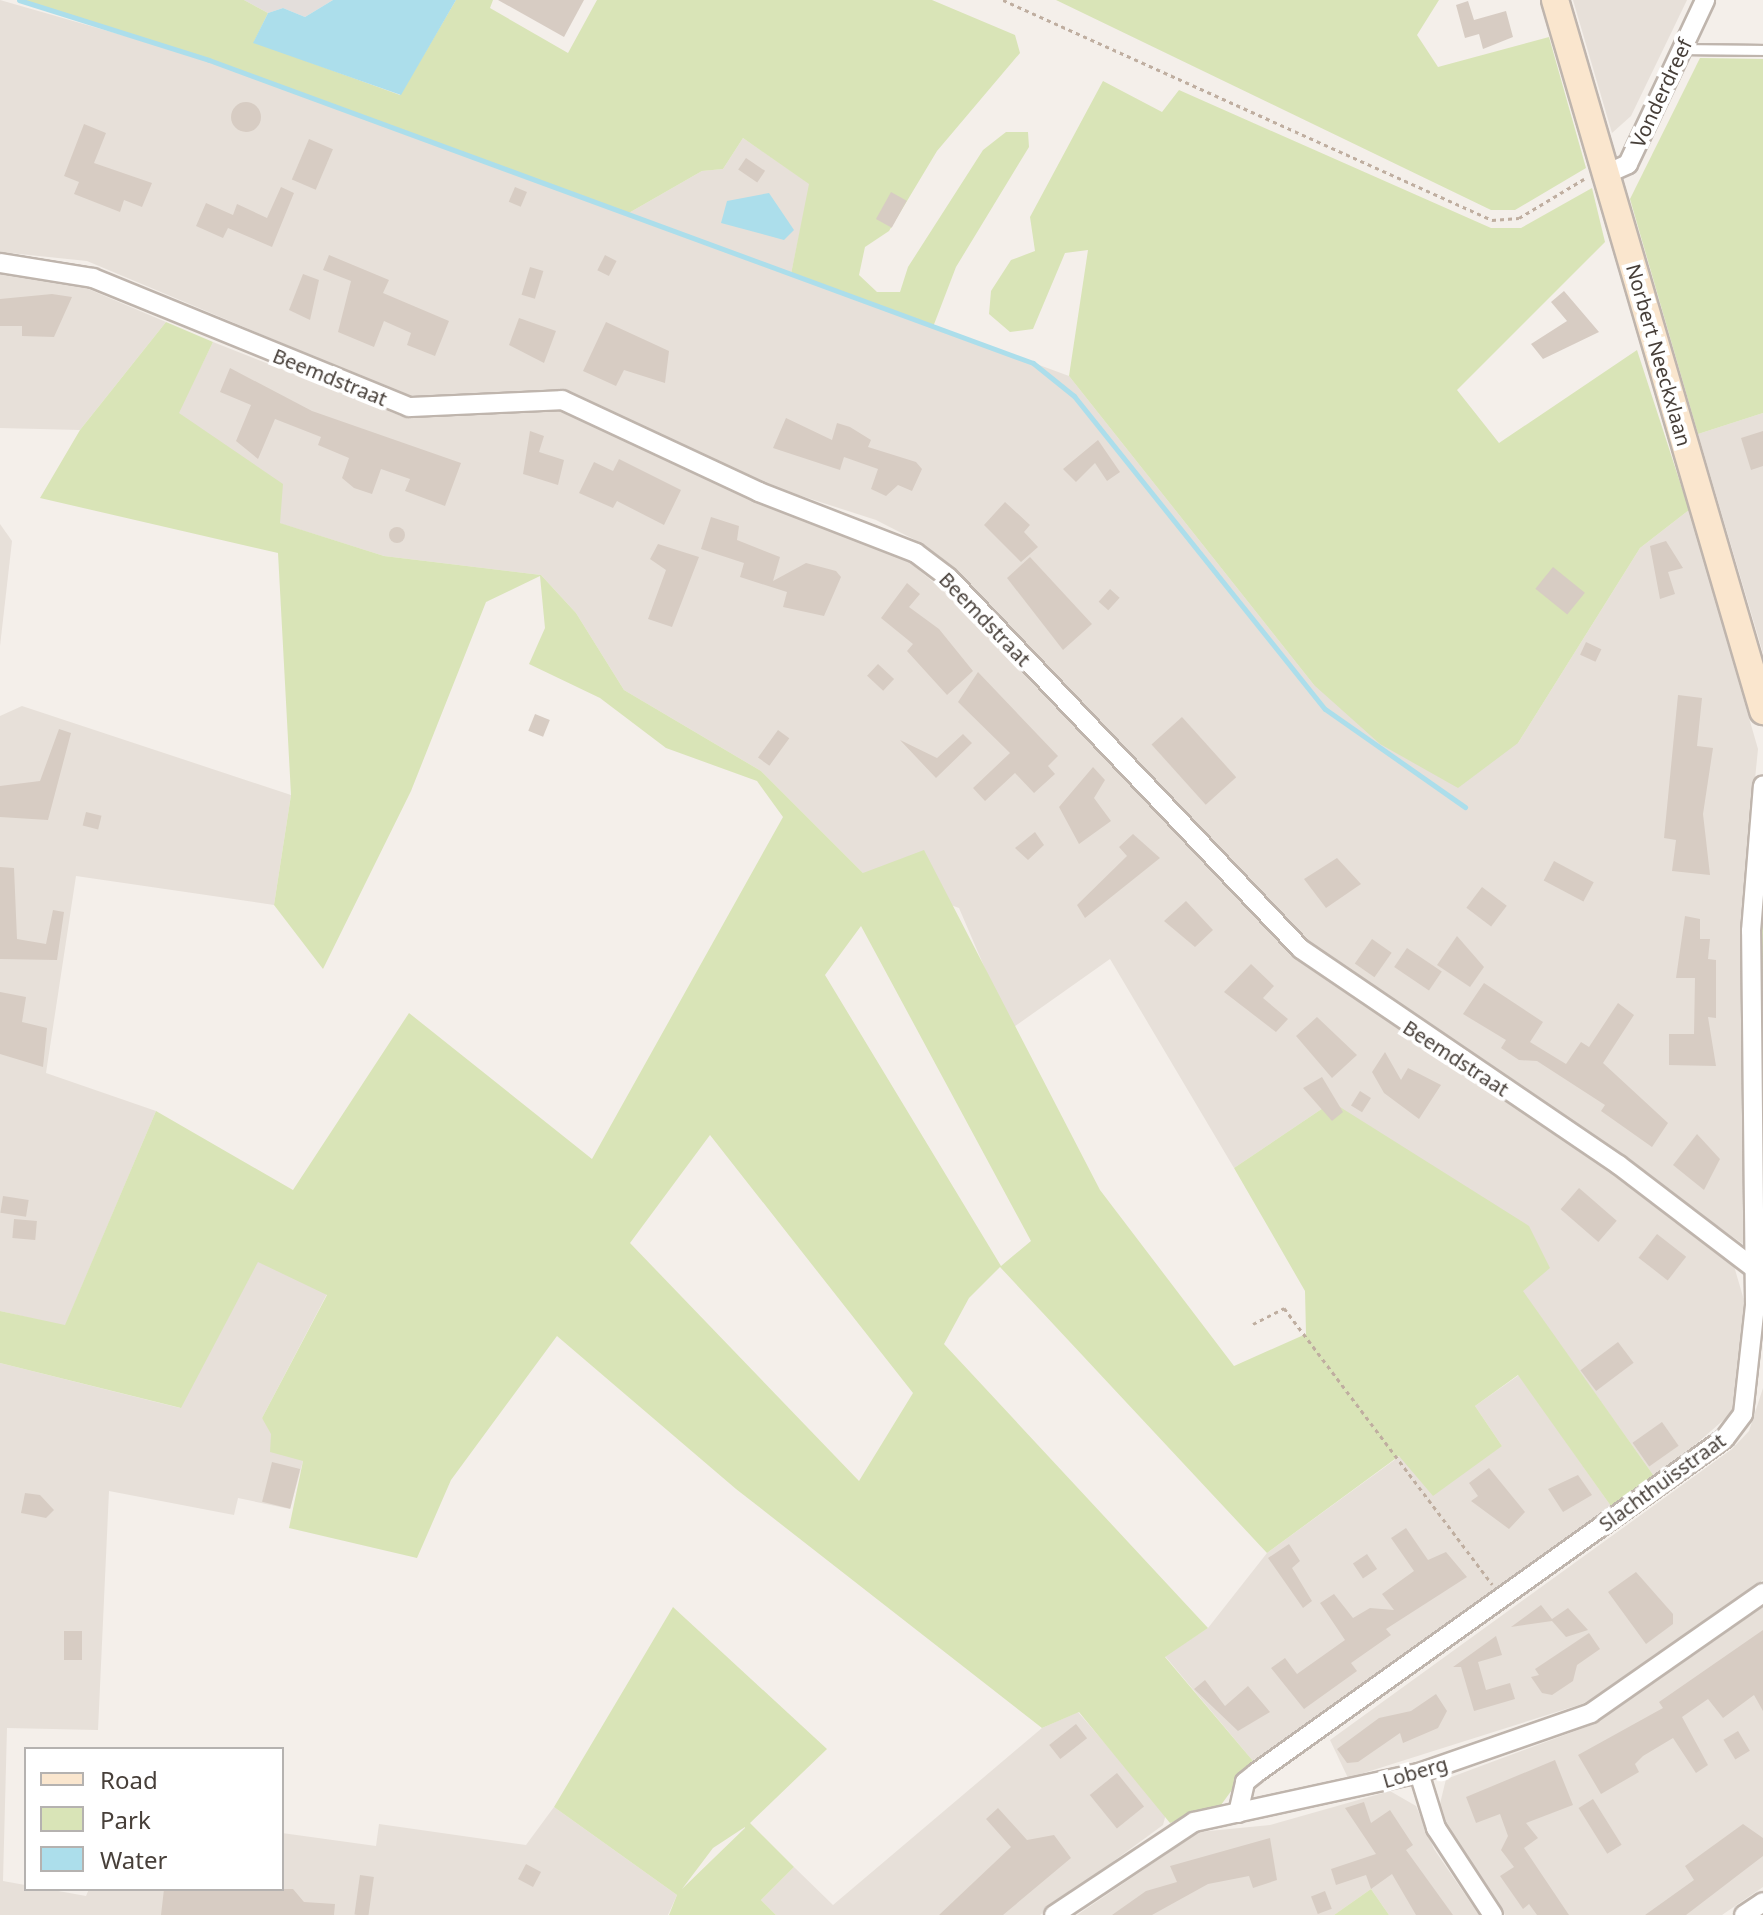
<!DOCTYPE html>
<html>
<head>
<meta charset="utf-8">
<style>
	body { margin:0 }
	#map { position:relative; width:1763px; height:1915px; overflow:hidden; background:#f4efea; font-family:"Noto Sans",sans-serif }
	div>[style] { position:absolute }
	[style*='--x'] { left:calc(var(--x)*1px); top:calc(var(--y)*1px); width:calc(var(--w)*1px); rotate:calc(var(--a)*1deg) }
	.residential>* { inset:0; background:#e7e0d9 }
	.industrial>* { inset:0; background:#e3dedb }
	.green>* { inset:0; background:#d9e4b7 }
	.water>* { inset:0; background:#acdeeb }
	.stream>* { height:5px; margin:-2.5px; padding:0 2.5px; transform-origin:2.5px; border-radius:2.5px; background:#acdeeb }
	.building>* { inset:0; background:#d7ccc3; transform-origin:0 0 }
	.round { border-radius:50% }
	.path>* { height:3px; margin-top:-1.5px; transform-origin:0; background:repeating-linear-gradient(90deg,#bfaea0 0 4px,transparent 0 8px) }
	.roads { filter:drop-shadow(2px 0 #bfb5ad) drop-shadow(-2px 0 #bfb5ad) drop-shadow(0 2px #bfb5ad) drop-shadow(0 -2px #bfb5ad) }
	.service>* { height:9px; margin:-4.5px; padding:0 4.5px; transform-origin:4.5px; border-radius:4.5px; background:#fff }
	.minor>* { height:18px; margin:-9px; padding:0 9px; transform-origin:9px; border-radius:9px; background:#fff }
	.secondary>* { height:26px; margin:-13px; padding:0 13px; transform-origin:13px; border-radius:13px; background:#fae6ce }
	span { translate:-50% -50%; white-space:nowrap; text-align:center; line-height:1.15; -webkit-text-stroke:8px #fff; paint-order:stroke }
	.street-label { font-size:20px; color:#473f39 }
	.legend { position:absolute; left:24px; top:1747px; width:260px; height:144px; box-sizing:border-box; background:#fff; border:2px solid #b5b2b0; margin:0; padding:10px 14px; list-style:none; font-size:24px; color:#473f39 }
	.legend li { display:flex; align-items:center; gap:16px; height:40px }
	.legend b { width:40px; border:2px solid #b5b2b0 }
</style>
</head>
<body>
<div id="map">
	<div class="residential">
		<i style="clip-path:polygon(0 0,209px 60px,627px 214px,702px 171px,723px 169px,743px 138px,810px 184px,791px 274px,1069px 376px,1314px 685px,1518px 743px,1640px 548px,1689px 510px,1758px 749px,1745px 879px,1743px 1244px,1306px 939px,980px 594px,921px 543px,876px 520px,758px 482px,563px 391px,408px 396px,87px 261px,0 252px)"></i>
		<i style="clip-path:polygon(1573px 0,1687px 0,1631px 116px,1612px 133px)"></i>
		<i style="clip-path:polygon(0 273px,86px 288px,166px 322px,80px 430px,0 428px)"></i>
		<i style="clip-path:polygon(213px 342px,401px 416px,560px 409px,757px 501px,864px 536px,908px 561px,967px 610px,1295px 957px,1612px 1172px,1734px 1266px,1746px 1307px,1735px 1410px,1656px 1479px,1522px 1291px,1332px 1102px,1234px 1168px,1110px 959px,1011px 1029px,959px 908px,863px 873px,761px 771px,624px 690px,576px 613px,541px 575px,384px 556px,279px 523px,178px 413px)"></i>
		<i style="clip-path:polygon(1763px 413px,1763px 653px,1698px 434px)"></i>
		<i style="clip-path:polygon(0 524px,12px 541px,0 646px)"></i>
		<i style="clip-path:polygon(22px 706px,291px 795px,274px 905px,76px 876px,46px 1073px,156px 1111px,65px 1326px,0 1311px,0 716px)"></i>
		<i style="clip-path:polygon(258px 1261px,327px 1294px,262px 1418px,303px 1461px,290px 1509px,238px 1498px,234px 1515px,109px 1491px,98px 1730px,7px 1728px,3px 1881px,86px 1896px,89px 1889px,282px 1889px,282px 1833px,376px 1846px,379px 1824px,526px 1845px,554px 1807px,677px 1895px,668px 1915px,0 1915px,0 1363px,180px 1408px)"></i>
		<i style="clip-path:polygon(1519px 1375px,1613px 1509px,1253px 1761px,1165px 1656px,1208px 1628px,1267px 1553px,1400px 1456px,1502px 1446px,1475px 1406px)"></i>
		<i style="clip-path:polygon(1763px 1388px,1763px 1580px,1628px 1680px,1582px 1704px,1348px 1778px,1330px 1740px,1732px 1449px,1749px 1431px)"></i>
		<i style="clip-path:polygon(1763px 1607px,1763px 1887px,1722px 1915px,1505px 1915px,1453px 1840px,1439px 1808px,1446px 1779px,1594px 1724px)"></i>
		<i style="clip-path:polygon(1078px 1712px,1166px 1814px,1163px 1825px,1040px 1915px,776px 1915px,761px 1900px,794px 1867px,833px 1905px,1042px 1728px)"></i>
		<i style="clip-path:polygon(1390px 1791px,1416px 1806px,1434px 1849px,1479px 1915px,1389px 1915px,1371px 1889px,1334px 1915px,1077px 1915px,1199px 1832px,1270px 1825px)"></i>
	</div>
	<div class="industrial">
		<i style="clip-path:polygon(244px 0,333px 0,305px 17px,283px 8px,268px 13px)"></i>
	</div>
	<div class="green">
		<i style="clip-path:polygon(19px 0,244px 0,268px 13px,254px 42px,400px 95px,456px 0,493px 0,490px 8px,568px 53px,597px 0,932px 0,1015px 35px,1020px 53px,937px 151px,889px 231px,865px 247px,859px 275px,877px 292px,900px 292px,908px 267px,983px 150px,1006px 132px,1028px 132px,1029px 147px,956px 267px,933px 327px,791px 274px,809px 184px,743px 138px,723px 169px,702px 171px,627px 214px,209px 60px)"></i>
		<i style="clip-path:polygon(1056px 0,1439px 0,1417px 35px,1438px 67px,1549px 37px,1586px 168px,1515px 210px,1491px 210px)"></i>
		<i style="clip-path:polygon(1700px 58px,1763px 59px,1763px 413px,1698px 434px,1630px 199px)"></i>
		<i style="clip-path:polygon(1103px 81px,1162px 112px,1179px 90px,1491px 228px,1521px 228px,1592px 188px,1605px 242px,1457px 390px,1499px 443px,1637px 350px,1689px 510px,1640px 548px,1518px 743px,1458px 788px,1380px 744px,1314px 685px,1069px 376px,1088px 250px,1065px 253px,1033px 329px,1010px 332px,989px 314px,991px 291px,1011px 260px,1035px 251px,1030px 217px)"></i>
		<i style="clip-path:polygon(evenodd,166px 322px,213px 342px,179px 413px,283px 484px,280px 523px,384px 556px,541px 575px,576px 613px,624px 690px,761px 771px,863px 873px,924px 850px,1100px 1190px,1234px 1366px,1306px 1334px,1305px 1291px,1234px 1168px,1332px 1102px,1529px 1226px,1550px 1268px,1523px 1291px,1656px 1479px,1613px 1509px,1518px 1375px,1475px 1406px,1502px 1446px,1433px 1496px,1399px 1456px,1267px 1553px,1000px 1267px,969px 1298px,944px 1344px,1208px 1628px,1165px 1657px,1253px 1761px,1221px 1805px,1170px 1823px,1079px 1712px,1042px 1728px,736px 1489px,557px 1336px,451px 1480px,417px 1558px,289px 1528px,303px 1461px,270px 1452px,271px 1434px,262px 1418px,327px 1295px,258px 1262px,181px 1408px,0 1363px,0 1311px,65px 1325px,156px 1111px,293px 1190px,409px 1013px,592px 1159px,783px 817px,757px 781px,666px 748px,600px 698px,529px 664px,545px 628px,540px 576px,486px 602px,411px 791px,323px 969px,274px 905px,291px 795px,278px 553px,40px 498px,80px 430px,166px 322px,861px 926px,1031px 1241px,1001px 1266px,825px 975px,861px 926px,166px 322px,710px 1135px,913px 1393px,859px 1481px,630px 1243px,710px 1135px)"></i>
		<i style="clip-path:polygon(1763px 856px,1763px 1189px,1760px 1190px,1756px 989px)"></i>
		<i style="clip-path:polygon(evenodd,673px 1607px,827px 1749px,750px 1823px,794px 1867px,761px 1900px,776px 1915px,669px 1915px,677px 1895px,554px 1807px,673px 1607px,745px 1827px,745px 1828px,682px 1889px,713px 1848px,745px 1827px)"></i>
		<i style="clip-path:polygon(1371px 1889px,1389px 1915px,1334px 1915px)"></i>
	</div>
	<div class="water">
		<i style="clip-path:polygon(333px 0,456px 0,401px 95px,253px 43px,268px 13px,283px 8px,305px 17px)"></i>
		<i style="clip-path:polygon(769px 193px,794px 230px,784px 240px,721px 223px,727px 201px)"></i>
	</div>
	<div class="stream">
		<i style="--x:19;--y:0;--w:199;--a:17.5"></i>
		<i style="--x:209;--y:60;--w:878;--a:20.19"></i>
		<i style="--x:1033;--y:363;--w:53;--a:38.8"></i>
		<i style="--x:1074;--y:396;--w:401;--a:51.3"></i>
		<i style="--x:1325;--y:709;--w:171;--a:35"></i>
	</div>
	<div class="building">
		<i style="clip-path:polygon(498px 0,584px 0,564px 37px)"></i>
		<i style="clip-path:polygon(1468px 1px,1474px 20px,1506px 11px,1513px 37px,1483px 49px,1479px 34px,1465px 38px,1456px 5px)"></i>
		<i class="round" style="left:231px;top:102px;width:30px;height:30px"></i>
		<i style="clip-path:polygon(84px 124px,106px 133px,94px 163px,152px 183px,142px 207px,124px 200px,120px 212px,74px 194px,79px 182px,64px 176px)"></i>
		<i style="left:309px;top:139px;width:26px;height:44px;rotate:23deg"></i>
		<i style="left:746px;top:158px;width:23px;height:14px;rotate:34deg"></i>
		<i style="clip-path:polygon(281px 187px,294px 193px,272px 247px,228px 228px,223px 238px,196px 226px,206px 203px,233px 215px,237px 204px,267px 218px)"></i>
		<i style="left:515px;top:187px;width:13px;height:16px;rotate:23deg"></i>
		<i style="left:891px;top:192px;width:18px;height:31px;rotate:29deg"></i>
		<i style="clip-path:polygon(329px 255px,389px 280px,383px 293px,449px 321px,435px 356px,407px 345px,411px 333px,384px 321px,374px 347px,338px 332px,351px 281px,323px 270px)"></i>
		<i style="left:605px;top:255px;width:13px;height:17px;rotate:27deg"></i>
		<i style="left:530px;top:267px;width:14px;height:29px;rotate:17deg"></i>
		<i style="clip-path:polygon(303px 274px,319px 280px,310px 320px,289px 310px)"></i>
		<i style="clip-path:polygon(1564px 291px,1599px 332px,1543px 359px,1531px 344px,1567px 321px,1551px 302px)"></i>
		<i style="clip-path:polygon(52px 294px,72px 297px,54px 337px,22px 336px,22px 326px,0 326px,0 299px)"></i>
		<i style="clip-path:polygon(519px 318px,556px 331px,544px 363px,509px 345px)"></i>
		<i style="clip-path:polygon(606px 322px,669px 351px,665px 383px,624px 370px,616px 386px,583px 371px)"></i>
		<i style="clip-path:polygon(230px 368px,312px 411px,461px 463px,445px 506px,405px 491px,410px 479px,381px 469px,372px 494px,354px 488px,342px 478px,349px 458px,318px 445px,321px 437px,275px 419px,258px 459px,236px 441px,251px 405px,220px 392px)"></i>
		<i style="clip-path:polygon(786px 418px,832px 440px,837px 423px,850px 427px,871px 440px,868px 447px,916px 462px,922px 469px,912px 491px,898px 485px,886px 496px,871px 489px,878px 469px,844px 457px,840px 470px,773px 448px)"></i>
		<i style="clip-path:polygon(530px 431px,544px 436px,539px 452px,564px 460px,558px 485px,523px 474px)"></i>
		<i style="clip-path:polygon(1763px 431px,1763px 466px,1751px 470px,1741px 438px)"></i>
		<i style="clip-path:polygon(1098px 440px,1120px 472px,1107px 481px,1095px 463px,1076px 482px,1063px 469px)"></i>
		<i style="clip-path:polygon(619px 459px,681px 490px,664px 525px,617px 501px,613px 508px,579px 493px,594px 462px,613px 471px)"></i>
		<i style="clip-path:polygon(1005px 502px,1030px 525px,1024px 532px,1038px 547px,1021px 562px,984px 525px)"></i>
		<i style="clip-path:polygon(711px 517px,739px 526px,737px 540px,780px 557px,773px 581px,806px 563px,836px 571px,841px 577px,824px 616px,783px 607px,787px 592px,740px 577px,744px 563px,701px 549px)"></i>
		<i class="round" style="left:389px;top:527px;width:16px;height:16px"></i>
		<i style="clip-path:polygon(1666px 541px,1683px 568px,1668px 572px,1675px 594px,1660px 599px,1650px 546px)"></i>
		<i style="clip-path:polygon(658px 544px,699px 557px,672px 627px,648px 619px,666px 570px,650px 559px)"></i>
		<i style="clip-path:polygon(1030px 557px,1092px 624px,1063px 650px,1007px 578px)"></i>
		<i style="left:1553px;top:567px;width:41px;height:28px;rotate:39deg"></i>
		<i style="clip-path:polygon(907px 583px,920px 594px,909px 607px,939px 629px,973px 671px,947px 695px,907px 651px,913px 644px,881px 618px)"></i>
		<i style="left:1110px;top:589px;width:13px;height:17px;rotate:42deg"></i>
		<i style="left:1586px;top:642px;width:17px;height:14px;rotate:25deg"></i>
		<i style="left:878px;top:664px;width:22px;height:16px;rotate:43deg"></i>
		<i style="clip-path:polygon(978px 672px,1058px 756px,1048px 766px,1055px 774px,1034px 793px,1015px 773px,985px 801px,973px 788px,1010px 753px,958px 702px)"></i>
		<i style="clip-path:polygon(1678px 695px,1702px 698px,1697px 746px,1713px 748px,1703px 814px,1710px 875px,1672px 871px,1676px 840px,1664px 838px)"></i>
		<i style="left:535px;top:714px;width:16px;height:18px;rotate:22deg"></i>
		<i style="left:1182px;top:717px;width:81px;height:41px;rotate:48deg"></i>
		<i style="clip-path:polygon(59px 729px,71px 733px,48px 820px,0 817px,0 786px,40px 781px)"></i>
		<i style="left:778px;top:730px;width:14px;height:34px;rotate:36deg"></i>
		<i style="clip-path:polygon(963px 734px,972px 743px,936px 778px,900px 740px,937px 758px)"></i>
		<i style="clip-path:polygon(1093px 767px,1105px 780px,1094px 798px,1111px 821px,1079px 844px,1059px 807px)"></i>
		<i style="left:86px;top:812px;width:16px;height:14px;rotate:14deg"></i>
		<i style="clip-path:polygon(1035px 832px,1044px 845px,1028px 860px,1015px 848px)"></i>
		<i style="clip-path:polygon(1133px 834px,1160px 858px,1085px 918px,1077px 905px,1127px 856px,1119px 847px)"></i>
		<i style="clip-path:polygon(1337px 858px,1361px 884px,1326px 908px,1304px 879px)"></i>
		<i style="left:1554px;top:861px;width:45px;height:22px;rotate:28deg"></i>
		<i style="clip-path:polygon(0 867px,14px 868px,17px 939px,46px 944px,53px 910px,64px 912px,57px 960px,0 959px)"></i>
		<i style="left:1482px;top:887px;width:31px;height:26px;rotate:37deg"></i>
		<i style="clip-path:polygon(1186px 901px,1213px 930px,1195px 947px,1164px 921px)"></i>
		<i style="clip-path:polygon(1685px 916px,1700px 919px,1700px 939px,1710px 939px,1708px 959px,1716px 960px,1716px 1018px,1708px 1017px,1716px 1066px,1669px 1065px,1669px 1034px,1694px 1034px,1695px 978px,1676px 978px)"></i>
		<i style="clip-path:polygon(1457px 936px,1484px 967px,1470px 987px,1437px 965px)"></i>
		<i style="left:1372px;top:939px;width:24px;height:30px;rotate:35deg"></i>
		<i style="left:1407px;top:948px;width:42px;height:23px;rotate:34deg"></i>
		<i style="clip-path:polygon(1251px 964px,1274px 986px,1263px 998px,1288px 1019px,1276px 1032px,1224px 992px)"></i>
		<i style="clip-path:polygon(1484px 983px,1543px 1022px,1530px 1042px,1566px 1064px,1581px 1042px,1589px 1047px,1618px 1003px,1634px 1015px,1603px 1063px,1668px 1123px,1652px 1147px,1601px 1111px,1605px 1105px,1537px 1061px,1519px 1060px,1501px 1048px,1506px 1040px,1463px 1014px)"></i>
		<i style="clip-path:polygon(0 992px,26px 997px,22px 1022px,47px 1028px,43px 1067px,0 1054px)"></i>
		<i style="clip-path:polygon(1317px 1017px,1357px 1055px,1332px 1078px,1296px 1036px)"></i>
		<i style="clip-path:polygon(1385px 1052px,1401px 1080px,1408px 1068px,1441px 1085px,1419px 1119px,1384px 1093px,1372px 1072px)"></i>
		<i style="clip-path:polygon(1322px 1077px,1343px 1112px,1332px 1121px,1303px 1088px)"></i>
		<i style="left:1360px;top:1091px;width:13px;height:17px;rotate:32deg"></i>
		<i style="clip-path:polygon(1697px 1134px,1720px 1159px,1704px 1190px,1673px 1165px)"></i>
		<i style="left:1579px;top:1188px;width:50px;height:28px;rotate:41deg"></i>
		<i style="left:3px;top:1196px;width:26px;height:17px;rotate:9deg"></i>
		<i style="left:14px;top:1219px;width:23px;height:19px;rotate:5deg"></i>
		<i style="left:1657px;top:1234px;width:37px;height:30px;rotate:38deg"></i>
		<i style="left:1618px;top:1342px;width:26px;height:47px;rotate:53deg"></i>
		<i style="left:1662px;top:1422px;width:29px;height:36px;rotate:55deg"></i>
		<i style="left:272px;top:1462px;width:29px;height:41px;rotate:14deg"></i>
		<i style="clip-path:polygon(1489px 1468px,1525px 1512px,1509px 1529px,1471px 1501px,1478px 1496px,1469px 1483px)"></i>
		<i style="clip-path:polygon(1578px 1475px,1592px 1495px,1563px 1512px,1548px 1489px)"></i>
		<i style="clip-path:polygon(25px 1493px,40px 1495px,54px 1510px,46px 1518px,21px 1513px)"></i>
		<i style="clip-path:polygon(1406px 1528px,1428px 1560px,1446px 1552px,1467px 1577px,1386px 1629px,1391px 1635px,1351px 1663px,1357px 1671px,1304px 1709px,1271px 1668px,1285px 1658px,1297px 1674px,1345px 1640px,1320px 1603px,1334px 1594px,1353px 1618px,1370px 1608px,1394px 1610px,1382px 1594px,1414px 1571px,1391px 1538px)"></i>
		<i style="clip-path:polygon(1289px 1544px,1300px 1561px,1292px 1568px,1312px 1601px,1303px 1608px,1268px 1558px)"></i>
		<i style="left:1367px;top:1554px;width:18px;height:17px;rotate:56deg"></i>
		<i style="clip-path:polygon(1636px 1572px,1673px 1614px,1673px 1624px,1646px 1644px,1608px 1592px)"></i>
		<i style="clip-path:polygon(1541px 1605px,1552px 1619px,1568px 1608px,1588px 1630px,1566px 1637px,1552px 1621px,1511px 1627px)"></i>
		<i style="clip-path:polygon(1763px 1630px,1763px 1711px,1754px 1695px,1723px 1718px,1708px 1699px,1682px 1717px,1708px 1765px,1696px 1773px,1673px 1738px,1643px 1756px,1635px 1764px,1639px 1772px,1601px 1794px,1578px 1755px,1663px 1708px,1659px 1702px)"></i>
		<i style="left:64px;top:1631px;width:18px;height:29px"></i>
		<i style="clip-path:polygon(1589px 1633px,1600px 1649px,1577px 1665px,1573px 1681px,1552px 1695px,1542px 1693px,1531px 1677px,1539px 1675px,1535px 1669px)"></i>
		<i style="clip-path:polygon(1496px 1636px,1502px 1655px,1478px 1662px,1486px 1690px,1510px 1683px,1515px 1699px,1474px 1711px,1461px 1667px,1453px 1667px)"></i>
		<i style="clip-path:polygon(1205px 1680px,1225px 1706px,1248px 1686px,1270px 1712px,1238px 1731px,1194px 1689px)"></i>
		<i style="clip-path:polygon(1436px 1694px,1447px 1711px,1438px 1728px,1403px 1743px,1400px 1733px,1358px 1762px,1347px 1763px,1337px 1749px,1379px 1718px,1411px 1711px)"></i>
		<i style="left:1076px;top:1724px;width:18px;height:34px;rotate:52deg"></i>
		<i style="left:1738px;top:1731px;width:23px;height:17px;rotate:59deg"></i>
		<i style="clip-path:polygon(1555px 1760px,1573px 1805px,1526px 1823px,1538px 1838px,1524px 1848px,1569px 1915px,1537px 1915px,1529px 1904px,1523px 1909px,1500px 1876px,1514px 1867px,1501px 1850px,1508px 1836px,1500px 1814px,1476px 1823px,1466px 1797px)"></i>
		<i style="left:1117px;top:1773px;width:43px;height:35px;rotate:51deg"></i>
		<i style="left:1593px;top:1799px;width:54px;height:17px;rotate:58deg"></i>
		<i style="clip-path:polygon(1364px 1802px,1371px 1823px,1390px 1810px,1413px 1845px,1406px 1850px,1453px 1915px,1416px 1915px,1392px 1874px,1371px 1889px,1366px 1875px,1336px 1885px,1331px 1869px,1376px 1854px,1345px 1808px)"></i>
		<i style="clip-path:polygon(998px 1808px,1027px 1840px,1054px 1835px,1071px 1858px,1003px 1915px,939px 1915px,1011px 1847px,986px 1819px)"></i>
		<i style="clip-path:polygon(1743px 1824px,1763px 1838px,1763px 1856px,1686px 1915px,1645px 1915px,1694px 1880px,1685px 1866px)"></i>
		<i style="clip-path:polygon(1270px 1838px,1277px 1880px,1253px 1888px,1249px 1876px,1208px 1884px,1152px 1915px,1112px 1915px,1146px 1891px,1177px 1882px,1170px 1866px)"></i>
		<i style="left:526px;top:1864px;width:17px;height:17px;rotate:28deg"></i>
		<i style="left:360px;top:1875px;width:14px;height:40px;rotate:8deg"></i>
		<i style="clip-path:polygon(164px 1889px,293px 1889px,304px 1902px,335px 1904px,334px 1915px,161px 1915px)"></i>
		<i style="left:1325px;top:1891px;width:19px;height:15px;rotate:69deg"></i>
	</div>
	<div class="path">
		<i style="--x:1003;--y:0;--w:536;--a:24.22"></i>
		<i style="--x:1492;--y:220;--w:27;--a:-4"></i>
		<i style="--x:1519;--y:218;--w:76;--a:-31"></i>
		<i style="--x:1253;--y:1324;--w:35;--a:-27"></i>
		<i style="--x:1284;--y:1308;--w:346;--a:53"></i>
	</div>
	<div class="roads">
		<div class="service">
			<i style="--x:1682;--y:49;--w:81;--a:0.7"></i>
		</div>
		<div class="minor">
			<i style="--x:1606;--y:174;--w:24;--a:-24"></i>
			<i style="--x:1628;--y:164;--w:181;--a:-64.8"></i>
			<i style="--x:0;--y:263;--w:94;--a:9.2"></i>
			<i style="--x:93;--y:278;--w:341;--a:22.2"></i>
			<i style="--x:409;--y:407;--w:153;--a:-2.6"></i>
			<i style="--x:562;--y:400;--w:217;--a:25"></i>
			<i style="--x:759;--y:492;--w:168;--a:21.2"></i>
			<i style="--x:916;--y:553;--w:41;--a:37.1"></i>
			<i style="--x:949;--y:578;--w:511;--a:46.51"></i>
			<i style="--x:1301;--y:949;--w:384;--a:34.2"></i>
			<i style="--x:1619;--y:1165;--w:181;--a:37.4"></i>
			<i style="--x:1419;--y:1773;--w:58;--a:72.8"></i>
			<i style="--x:1436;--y:1828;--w:104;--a:56.8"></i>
			<i style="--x:1238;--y:1813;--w:32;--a:-77"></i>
			<i style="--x:1245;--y:1782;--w:14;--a:-39"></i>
			<i style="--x:1256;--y:1773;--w:576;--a:-35.54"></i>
			<i style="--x:1725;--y:1438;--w:30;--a:-53"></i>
			<i style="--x:1743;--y:1414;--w:110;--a:-83.7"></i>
			<i style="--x:1755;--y:1305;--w:374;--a:-90.6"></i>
			<i style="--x:1751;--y:931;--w:146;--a:-85.3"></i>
			<i style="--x:1054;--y:1915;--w:168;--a:-33.6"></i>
			<i style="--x:1194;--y:1822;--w:230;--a:-12.3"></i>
			<i style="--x:1419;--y:1773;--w:182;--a:-19.2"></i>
			<i style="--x:1591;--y:1713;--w:210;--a:-34.9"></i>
			<i style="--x:1744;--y:1915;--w:23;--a:-34"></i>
		</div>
		<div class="secondary">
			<i style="--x:1555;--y:0;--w:741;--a:73.69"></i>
		</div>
	</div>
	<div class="street-label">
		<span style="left:1661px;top:93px;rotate:-65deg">Vonderdreef</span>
		<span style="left:1659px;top:355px;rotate:74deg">Norbert Neeckxlaan</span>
		<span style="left:330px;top:377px;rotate:22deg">Beemdstraat</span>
		<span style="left:985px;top:619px;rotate:46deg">Beemdstraat</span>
		<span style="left:1456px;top:1058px;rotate:33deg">Beemdstraat</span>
		<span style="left:1662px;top:1482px;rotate:-36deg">Slachthuisstraat</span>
		<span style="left:1415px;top:1772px;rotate:-16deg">Loberg</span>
	</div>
	<ul class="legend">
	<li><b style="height:10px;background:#fae6ce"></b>Road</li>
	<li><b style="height:22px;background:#d9e4b7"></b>Park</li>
	<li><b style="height:22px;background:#acdeeb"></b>Water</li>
	</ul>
</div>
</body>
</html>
